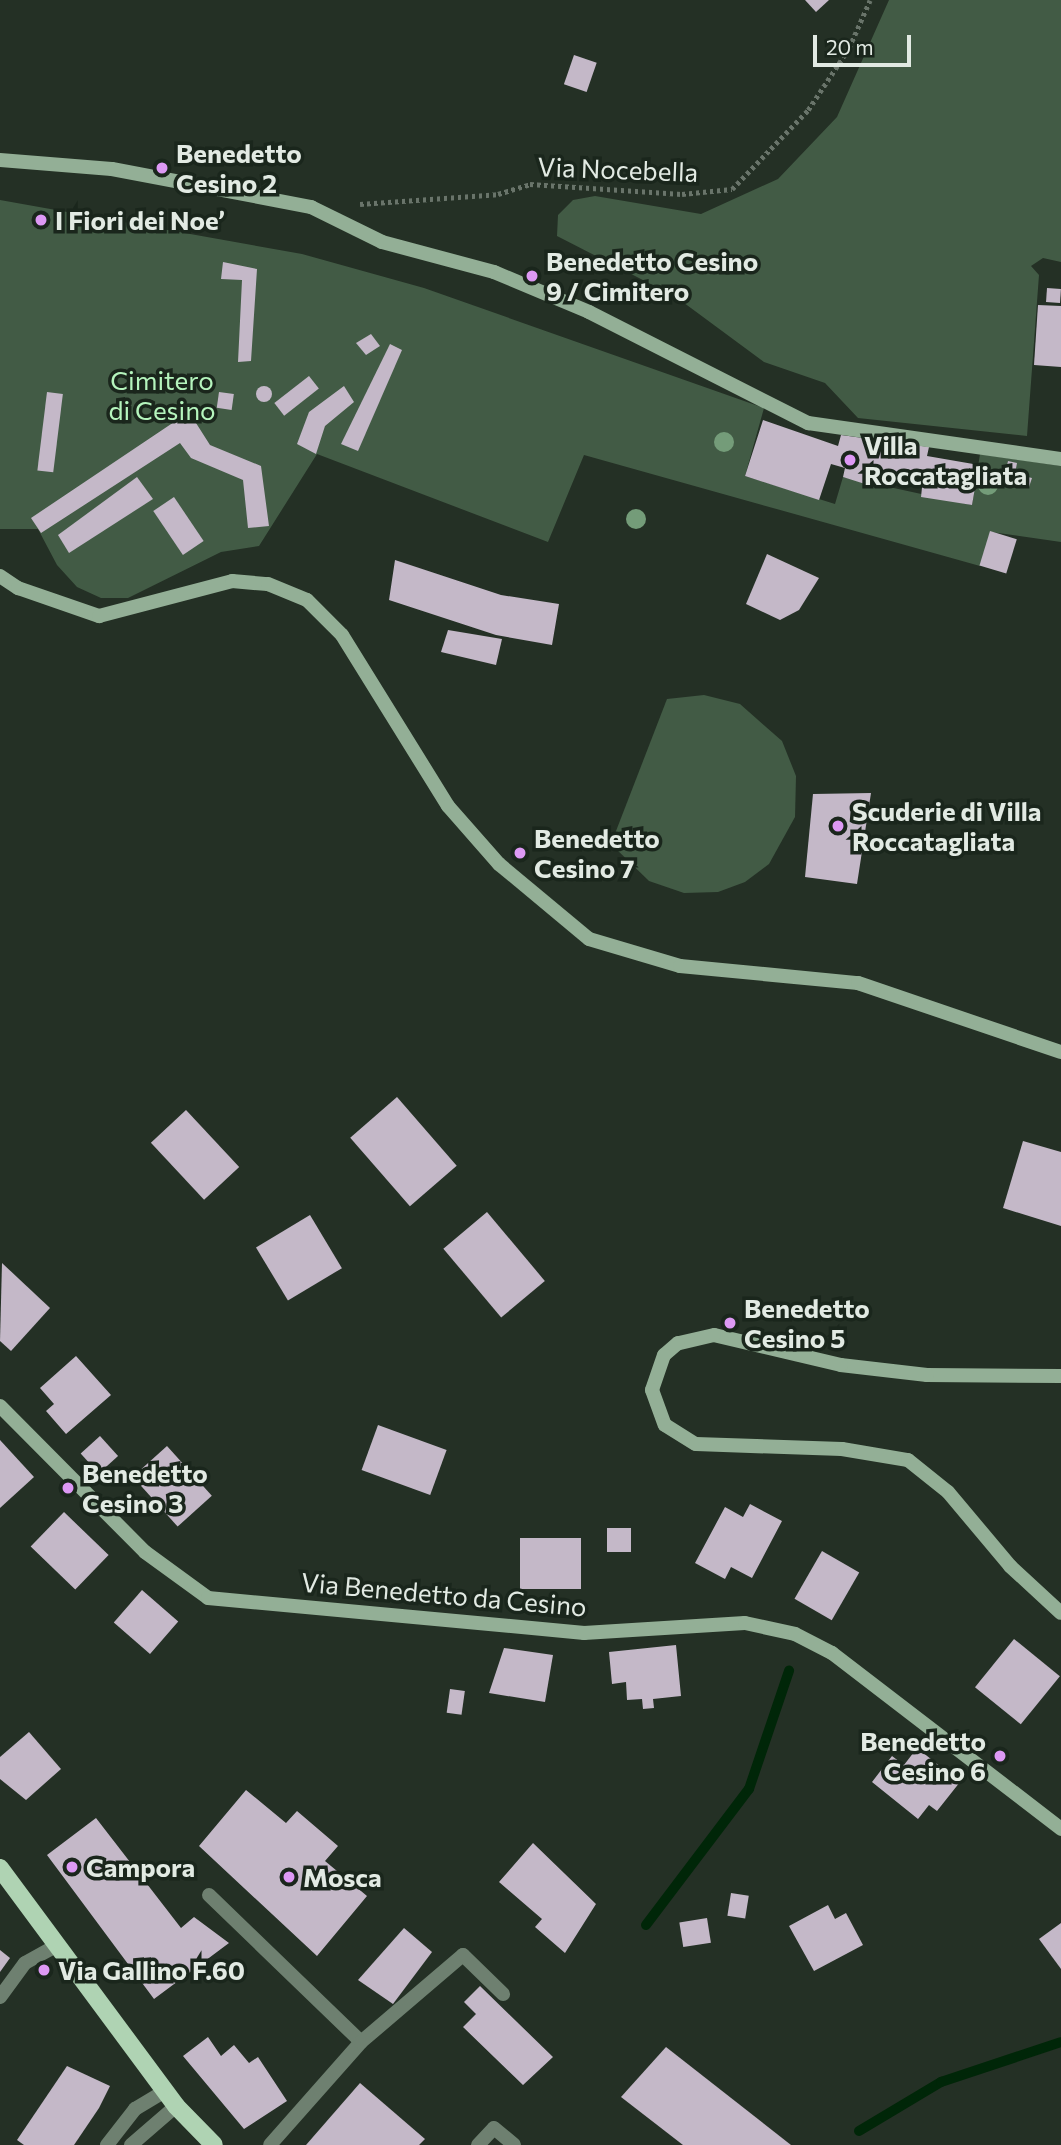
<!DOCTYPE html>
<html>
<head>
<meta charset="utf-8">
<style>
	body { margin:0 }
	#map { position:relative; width:1061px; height:2145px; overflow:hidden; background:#243025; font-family:Commissioner,sans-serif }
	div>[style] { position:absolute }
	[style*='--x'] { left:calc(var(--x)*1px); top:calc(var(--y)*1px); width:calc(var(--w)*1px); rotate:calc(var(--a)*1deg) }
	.green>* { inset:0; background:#425b45 }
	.stream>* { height:10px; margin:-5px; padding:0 5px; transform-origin:5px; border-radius:5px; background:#002608 }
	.building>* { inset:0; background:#c4b8c8; transform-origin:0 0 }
	.round { border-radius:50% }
	.path>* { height:4.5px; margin-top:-2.25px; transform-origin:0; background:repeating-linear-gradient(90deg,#69746a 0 3.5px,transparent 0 7px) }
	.lane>* { height:14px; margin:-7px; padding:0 7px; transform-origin:7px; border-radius:7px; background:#6e8070 }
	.secondary>* { height:14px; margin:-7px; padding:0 7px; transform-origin:7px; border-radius:7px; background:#93af96 }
	.primary>* { height:18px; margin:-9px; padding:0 9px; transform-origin:9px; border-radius:9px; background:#afd3b3 }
	.trees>* { width:20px; height:20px; margin:-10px; border-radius:50%; background:#749c79 }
	.dots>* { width:19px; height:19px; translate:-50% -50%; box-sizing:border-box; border:4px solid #1a261c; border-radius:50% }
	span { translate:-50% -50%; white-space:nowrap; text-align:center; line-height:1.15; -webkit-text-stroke:7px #1a261c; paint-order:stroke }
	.poi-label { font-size:26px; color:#e2eae3; font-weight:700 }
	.left { translate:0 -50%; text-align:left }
	.right { translate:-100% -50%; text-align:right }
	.street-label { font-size:26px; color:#e2eae3 }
	.park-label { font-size:26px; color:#b5f5bd }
	.scale { position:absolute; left:813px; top:35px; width:98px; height:32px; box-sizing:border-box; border:4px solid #e2eae3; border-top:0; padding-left:9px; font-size:21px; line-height:24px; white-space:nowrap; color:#e2eae3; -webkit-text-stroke:5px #1a261c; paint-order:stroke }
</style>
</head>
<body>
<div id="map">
	<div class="green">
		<i style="clip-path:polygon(889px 0,1061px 0,1061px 262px,1043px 258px,1031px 266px,1039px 275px,1027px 436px,858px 418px,825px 383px,764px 362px,676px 297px,557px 236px,558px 215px,573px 200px,595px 196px,701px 214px,778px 179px,837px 117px)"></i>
		<i style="clip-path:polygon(0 200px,302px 254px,424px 288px,764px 408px,745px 476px,835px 504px,843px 477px,972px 505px,980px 454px,1061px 466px,1061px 542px,991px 532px,980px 566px,584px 455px,548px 542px,317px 454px,259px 546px,221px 552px,128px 598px,101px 598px,77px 587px,57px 565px,38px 529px,0 529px)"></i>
		<i style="clip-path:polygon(704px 695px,740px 704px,782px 741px,796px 776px,795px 817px,769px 864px,745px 882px,718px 892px,684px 893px,649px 881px,611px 844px,667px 699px)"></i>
	</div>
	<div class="stream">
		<i style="--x:646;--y:1925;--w:171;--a:-52.9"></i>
		<i style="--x:749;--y:1789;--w:125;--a:-71.3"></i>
		<i style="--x:859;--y:2131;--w:96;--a:-30.9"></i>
		<i style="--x:941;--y:2082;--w:126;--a:-18.4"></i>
	</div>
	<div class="building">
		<i style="clip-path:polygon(805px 0,829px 0,816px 12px)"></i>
		<i style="left:574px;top:55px;width:24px;height:31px;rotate:19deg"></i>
		<i style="clip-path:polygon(223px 262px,257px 269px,251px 361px,238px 362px,242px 280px,221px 279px)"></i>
		<i style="left:1047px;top:288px;width:14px;height:14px;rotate:4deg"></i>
		<i style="clip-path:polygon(1038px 305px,1061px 306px,1061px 367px,1034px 365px)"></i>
		<i style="clip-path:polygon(371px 334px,380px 346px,366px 355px,356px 343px)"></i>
		<i style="clip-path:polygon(390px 344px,402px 350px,358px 451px,341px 444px)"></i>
		<i style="left:309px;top:376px;width:16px;height:44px;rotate:52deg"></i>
		<i class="round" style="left:256px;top:386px;width:16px;height:16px"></i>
		<i style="clip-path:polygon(344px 386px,354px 402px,325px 426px,316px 454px,297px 444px,309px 412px)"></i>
		<i style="left:47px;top:392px;width:16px;height:79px;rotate:7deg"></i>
		<i style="left:219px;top:392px;width:15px;height:16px;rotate:8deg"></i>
		<i style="clip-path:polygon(189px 412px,210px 445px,261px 466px,269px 526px,248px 528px,243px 480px,191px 458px,180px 443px,41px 533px,31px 518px)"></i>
		<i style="clip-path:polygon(763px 420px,838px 446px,841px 435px,929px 447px,927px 456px,979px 465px,972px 505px,921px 497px,923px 478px,869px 470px,865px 484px,843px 477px,845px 468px,831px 464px,819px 500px,745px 476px)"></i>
		<i style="clip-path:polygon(1008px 461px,1017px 463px,1015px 474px,1032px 478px,1029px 487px,1003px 483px)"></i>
		<i style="clip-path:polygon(137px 477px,153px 499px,69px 553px,58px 535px)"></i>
		<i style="left:174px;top:497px;width:53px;height:25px;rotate:56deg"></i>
		<i style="left:990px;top:531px;width:28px;height:36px;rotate:17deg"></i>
		<i style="clip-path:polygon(767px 554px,819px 578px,799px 610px,780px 620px,746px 604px)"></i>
		<i style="clip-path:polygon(395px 560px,501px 595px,559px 604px,552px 645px,496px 635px,389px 600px)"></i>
		<i style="clip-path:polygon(448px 630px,502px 639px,496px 665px,441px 652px)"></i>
		<i style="clip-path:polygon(871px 793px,857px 884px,805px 877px,813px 794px)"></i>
		<i style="left:397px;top:1097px;width:91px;height:62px;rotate:49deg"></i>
		<i style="left:186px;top:1110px;width:78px;height:48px;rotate:47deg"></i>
		<i style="clip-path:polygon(1023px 1141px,1061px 1152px,1061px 1226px,1003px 1208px)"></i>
		<i style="left:487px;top:1212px;width:90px;height:57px;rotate:50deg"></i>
		<i style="left:310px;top:1215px;width:62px;height:63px;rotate:59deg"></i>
		<i style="clip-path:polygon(2px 1263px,50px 1308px,11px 1351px,0 1341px)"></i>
		<i style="clip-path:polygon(76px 1356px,111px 1395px,66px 1434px,46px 1411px,54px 1404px,40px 1388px)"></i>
		<i style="left:378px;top:1425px;width:73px;height:48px;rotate:20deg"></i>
		<i style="left:100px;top:1436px;width:27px;height:26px;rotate:48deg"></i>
		<i style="clip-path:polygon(0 1440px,34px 1477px,0 1508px)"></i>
		<i style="left:167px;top:1446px;width:67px;height:46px;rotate:48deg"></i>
		<i style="clip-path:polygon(750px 1504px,782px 1521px,752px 1578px,731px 1567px,725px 1579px,695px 1563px,725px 1507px,743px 1517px)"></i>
		<i style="left:64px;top:1512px;width:62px;height:48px;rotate:44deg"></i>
		<i style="left:607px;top:1528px;width:24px;height:24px"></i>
		<i style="left:520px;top:1538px;width:61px;height:51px"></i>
		<i style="left:822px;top:1551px;width:43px;height:55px;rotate:30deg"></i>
		<i style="left:142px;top:1590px;width:48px;height:43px;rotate:41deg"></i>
		<i style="left:1014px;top:1639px;width:59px;height:62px;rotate:39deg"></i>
		<i style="clip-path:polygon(676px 1645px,681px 1696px,653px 1699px,654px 1708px,643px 1709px,642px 1699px,627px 1700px,626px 1682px,612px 1684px,609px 1652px)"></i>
		<i style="clip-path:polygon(504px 1648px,553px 1655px,545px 1702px,489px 1693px)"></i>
		<i style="left:450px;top:1689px;width:15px;height:24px;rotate:8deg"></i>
		<i style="clip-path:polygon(29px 1732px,61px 1769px,26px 1800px,0 1779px,0 1757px)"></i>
		<i style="clip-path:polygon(917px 1748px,960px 1782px,937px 1811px,929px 1805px,918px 1819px,872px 1782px,892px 1756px,904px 1765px)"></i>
		<i style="clip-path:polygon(246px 1790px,286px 1823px,297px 1811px,338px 1846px,325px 1861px,367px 1896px,317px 1956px,199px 1846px)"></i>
		<i style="clip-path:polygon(96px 1818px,181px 1928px,194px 1917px,229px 1943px,154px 1999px,47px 1855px)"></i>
		<i style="clip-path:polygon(533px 1843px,596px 1904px,565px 1953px,535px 1927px,542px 1919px,499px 1882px)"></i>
		<i style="left:731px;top:1893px;width:18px;height:23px;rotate:9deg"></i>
		<i style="clip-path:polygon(828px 1905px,835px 1919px,846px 1913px,863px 1945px,814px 1971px,789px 1926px)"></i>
		<i style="left:707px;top:1918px;width:25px;height:28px;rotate:81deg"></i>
		<i style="clip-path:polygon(1061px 1923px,1061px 1969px,1039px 1939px)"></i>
		<i style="clip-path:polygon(404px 1928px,432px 1952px,393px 2004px,358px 1980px)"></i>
		<i style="clip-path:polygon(0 1950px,10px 1958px,0 1972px)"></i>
		<i style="clip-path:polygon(480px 1986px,553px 2057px,523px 2085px,463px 2027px,476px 2014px,464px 2002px)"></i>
		<i style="clip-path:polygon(208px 2037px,221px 2056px,234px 2045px,249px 2063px,258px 2057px,287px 2101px,244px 2129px,183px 2056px)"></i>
		<i style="clip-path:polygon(666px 2047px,791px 2145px,683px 2145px,621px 2097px)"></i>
		<i style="clip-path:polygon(67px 2066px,110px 2086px,99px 2108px,74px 2145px,24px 2145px,17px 2140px)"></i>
		<i style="clip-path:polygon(360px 2083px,425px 2139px,419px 2145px,306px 2145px)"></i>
	</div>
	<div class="path">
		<i style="--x:360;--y:204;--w:138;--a:-4.1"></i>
		<i style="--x:498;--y:194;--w:34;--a:-17"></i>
		<i style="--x:530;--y:184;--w:152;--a:3.8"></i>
		<i style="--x:682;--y:194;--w:50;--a:-5.7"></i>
		<i style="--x:732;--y:189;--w:110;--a:-46.1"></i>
		<i style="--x:808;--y:110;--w:74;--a:-56.5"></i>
		<i style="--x:849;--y:48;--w:52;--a:-66.4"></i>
	</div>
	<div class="lane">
		<i style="--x:209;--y:1895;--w:211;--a:44"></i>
		<i style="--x:361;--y:2042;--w:137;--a:131.5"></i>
		<i style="--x:0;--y:1997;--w:42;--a:-53.7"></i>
		<i style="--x:25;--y:1963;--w:37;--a:-29"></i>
		<i style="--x:361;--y:2042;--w:134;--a:-40.5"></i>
		<i style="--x:463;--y:1955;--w:56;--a:44.3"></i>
		<i style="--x:107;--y:2145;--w:46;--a:-52.1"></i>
		<i style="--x:135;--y:2109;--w:35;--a:-31"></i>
		<i style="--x:131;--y:2145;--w:60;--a:-40.9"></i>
		<i style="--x:478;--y:2145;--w:23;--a:-47"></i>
		<i style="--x:494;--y:2128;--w:26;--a:40"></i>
	</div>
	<div class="secondary">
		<i style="--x:0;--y:160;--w:112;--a:4.6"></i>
		<i style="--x:112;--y:169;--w:203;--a:10.8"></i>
		<i style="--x:311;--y:207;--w:79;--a:26.2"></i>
		<i style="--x:382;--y:242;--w:116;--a:15"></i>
		<i style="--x:494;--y:272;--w:103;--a:22.8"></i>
		<i style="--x:589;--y:312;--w:246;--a:26.9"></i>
		<i style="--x:808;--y:423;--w:256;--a:8.1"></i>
		<i style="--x:0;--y:576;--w:22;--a:34"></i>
		<i style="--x:18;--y:588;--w:86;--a:19.1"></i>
		<i style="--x:99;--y:616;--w:138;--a:-14.7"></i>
		<i style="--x:232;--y:581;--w:36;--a:5"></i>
		<i style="--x:268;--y:584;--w:42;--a:22.3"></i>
		<i style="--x:307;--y:600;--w:49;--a:45"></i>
		<i style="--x:342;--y:635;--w:201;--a:58.2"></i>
		<i style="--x:448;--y:806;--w:77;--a:48.7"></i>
		<i style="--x:499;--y:864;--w:117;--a:39.8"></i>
		<i style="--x:589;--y:939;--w:95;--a:16.5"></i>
		<i style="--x:680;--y:966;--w:179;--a:5.5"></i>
		<i style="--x:858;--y:983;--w:214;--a:18.8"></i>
		<i style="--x:1061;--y:1376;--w:134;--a:-179.6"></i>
		<i style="--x:927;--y:1375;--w:87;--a:-173.4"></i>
		<i style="--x:841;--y:1365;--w:130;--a:-166.7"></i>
		<i style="--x:714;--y:1335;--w:37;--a:167"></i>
		<i style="--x:678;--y:1343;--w:18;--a:139"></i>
		<i style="--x:664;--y:1355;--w:37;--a:109"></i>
		<i style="--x:652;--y:1390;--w:37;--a:70"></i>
		<i style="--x:665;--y:1425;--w:36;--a:32"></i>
		<i style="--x:696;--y:1444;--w:146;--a:2"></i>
		<i style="--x:842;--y:1449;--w:67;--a:9.5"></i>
		<i style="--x:908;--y:1460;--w:51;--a:38.7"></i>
		<i style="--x:948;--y:1492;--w:97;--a:50"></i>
		<i style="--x:1010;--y:1566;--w:69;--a:42.7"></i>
		<i style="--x:0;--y:1406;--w:206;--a:45.2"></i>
		<i style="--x:145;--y:1552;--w:78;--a:36.1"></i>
		<i style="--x:208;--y:1598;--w:378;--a:5.3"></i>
		<i style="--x:584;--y:1633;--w:161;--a:-3.6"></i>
		<i style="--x:745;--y:1623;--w:51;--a:12.4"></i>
		<i style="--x:795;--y:1634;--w:42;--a:27.2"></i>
		<i style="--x:832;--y:1653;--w:289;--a:37.5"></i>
	</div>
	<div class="primary">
		<i style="--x:0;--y:1868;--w:296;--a:53.5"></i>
		<i style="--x:176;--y:2106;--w:54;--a:45.7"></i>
	</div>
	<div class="trees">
		<i style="left:724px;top:442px"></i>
		<i style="left:988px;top:485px"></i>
		<i style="left:636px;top:519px"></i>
	</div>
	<div class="dots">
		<i style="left:162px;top:168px;background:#dd99f4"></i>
		<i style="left:41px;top:220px;background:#dd99f4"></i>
		<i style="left:532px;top:276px;background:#dd99f4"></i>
		<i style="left:850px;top:460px;background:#dd99f4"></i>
		<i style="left:838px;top:826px;background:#dd99f4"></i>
		<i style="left:520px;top:853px;background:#dd99f4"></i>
		<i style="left:730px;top:1323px;background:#dd99f4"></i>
		<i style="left:68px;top:1488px;background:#dd99f4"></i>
		<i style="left:1000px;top:1756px;background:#dd99f4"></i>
		<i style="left:72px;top:1867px;background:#dd99f4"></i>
		<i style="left:289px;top:1877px;background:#dd99f4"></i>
		<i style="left:44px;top:1970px;background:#dd99f4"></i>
	</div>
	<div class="poi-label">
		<span class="left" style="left:176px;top:168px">Benedetto<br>Cesino 2</span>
		<span class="left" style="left:55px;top:220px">I Fiori dei Noe’</span>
		<span class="left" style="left:546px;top:276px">Benedetto Cesino<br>9 / Cimitero</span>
		<span class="left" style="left:864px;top:460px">Villa<br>Roccatagliata</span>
		<span class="left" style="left:852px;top:826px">Scuderie di Villa<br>Roccatagliata</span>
		<span class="left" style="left:534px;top:853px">Benedetto<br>Cesino 7</span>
		<span class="left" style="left:744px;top:1323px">Benedetto<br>Cesino 5</span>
		<span class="left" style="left:82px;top:1488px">Benedetto<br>Cesino 3</span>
		<span class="right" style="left:986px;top:1756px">Benedetto<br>Cesino 6</span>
		<span class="left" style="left:86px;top:1867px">Campora</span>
		<span class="left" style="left:303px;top:1877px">Mosca</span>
		<span class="left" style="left:58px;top:1970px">Via Gallino F.60</span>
	</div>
	<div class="street-label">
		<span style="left:618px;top:169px;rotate:2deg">Via Nocebella</span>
		<span style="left:444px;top:1594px;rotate:5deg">Via Benedetto da Cesino</span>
	</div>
	<div class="park-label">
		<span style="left:162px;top:395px">Cimitero<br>di Cesino</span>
	</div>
	<div class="scale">20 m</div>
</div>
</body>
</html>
